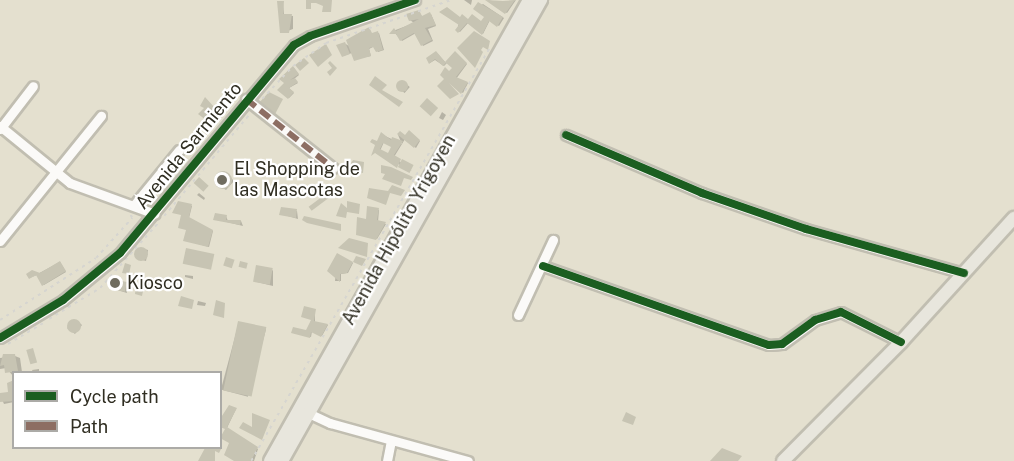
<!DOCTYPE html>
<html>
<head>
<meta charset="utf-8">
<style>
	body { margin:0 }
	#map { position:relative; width:1014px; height:461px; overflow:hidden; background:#e4e0cf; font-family:"Public Sans",sans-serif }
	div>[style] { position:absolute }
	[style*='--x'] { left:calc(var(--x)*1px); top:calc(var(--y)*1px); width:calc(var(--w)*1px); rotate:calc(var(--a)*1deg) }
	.shadow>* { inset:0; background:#0003; transform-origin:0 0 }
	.building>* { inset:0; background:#c7c4b3; transform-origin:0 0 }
	.round { border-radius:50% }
	.path>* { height:1.5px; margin-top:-0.75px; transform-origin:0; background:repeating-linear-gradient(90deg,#d6d5d0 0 3px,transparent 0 7.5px) }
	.roads { filter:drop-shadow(2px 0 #c1beb1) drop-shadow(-2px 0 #c1beb1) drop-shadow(0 2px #c1beb1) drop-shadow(0 -2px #c1beb1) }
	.minor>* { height:9px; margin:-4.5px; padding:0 4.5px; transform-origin:4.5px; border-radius:4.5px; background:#fbfaf8 }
	.major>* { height:12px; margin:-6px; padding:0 6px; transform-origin:6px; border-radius:6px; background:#e8e6dd }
	.quiet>* { height:6px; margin-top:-3px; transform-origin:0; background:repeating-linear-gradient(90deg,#8d6e63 0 12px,transparent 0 18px) }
	.cycleway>* { height:8px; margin:-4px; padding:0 4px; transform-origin:4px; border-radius:4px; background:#1b5e20 }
	.dots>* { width:16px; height:16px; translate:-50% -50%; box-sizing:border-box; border:3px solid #fff; border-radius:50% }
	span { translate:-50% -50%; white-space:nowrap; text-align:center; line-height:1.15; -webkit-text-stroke:4.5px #fff; paint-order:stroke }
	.street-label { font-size:18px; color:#302e22 }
	.poi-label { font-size:18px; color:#302e22 }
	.left { translate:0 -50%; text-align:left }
	.legend { position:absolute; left:12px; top:371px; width:210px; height:78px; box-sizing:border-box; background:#fff; border:2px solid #acaba7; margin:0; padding:8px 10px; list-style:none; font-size:18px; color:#302e22 }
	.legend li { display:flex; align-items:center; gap:12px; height:30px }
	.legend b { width:30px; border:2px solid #acaba7 }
</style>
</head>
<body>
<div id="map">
	<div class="shadow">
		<i style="clip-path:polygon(464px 0,472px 0,471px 5px)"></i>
		<i style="clip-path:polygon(487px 0,503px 3px,516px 0,507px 13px)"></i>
		<i style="clip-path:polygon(283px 3px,284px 15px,293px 16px,293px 29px,282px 33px)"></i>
		<i style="clip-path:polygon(483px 4px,504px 18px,499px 26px,490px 20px,483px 34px,469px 22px,460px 32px,457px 30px,460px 19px,482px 23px,487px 17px,475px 9px)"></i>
		<i style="clip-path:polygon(419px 12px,423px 18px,431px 14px,436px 26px,428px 29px,433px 41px,423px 46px,416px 33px,402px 41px,393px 31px,414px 23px,410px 20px)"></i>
		<i style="clip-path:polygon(369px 28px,372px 35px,379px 33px,384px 50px,378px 52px,375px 46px,369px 49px,371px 56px,355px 59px,352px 53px,343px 56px,344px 43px,349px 46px)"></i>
		<i style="clip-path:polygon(437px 53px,446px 63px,455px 53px,467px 64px,456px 79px,468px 83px,463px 93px,454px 87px,450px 73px,454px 67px,448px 62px,444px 66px,435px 60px,430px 63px,428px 58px)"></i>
		<i style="clip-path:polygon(294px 68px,299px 75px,294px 79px,298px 83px,289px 88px,294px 93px,289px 98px,280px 90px)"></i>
		<i style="left:403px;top:81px;width:9px;height:8px;rotate:41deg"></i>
		<i style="clip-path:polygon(442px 112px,446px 115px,443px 120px,439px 118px)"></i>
		<i style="clip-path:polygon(410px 132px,420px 141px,416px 148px,405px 139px,402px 144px,398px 135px,406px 137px)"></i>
		<i style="clip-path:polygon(evenodd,381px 134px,402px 144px,394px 157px,412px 171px,374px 152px,381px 134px,384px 142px,393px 147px,389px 155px,380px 151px,384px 142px)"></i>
		<i style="clip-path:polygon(224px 171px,234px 181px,226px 190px,214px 182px)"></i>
		<i style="clip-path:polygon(199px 193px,205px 198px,204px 200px,197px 195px)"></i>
		<i style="clip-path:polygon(179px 202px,192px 206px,189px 218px,213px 231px,209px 247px,184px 240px,187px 229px)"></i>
		<i style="clip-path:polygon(369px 207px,379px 210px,378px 222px,386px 224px,377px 239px,359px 235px,367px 221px)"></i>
		<i style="clip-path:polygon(297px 211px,298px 219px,281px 214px)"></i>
		<i style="clip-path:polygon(226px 216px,228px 221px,241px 221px,243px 226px,215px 219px)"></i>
		<i style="clip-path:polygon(140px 248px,148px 250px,146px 261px,136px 258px)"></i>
		<i style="clip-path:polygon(338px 255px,353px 263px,348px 273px,341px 274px,341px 281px,335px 281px)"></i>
		<i style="clip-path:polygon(60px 262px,66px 272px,44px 285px,37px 275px,30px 278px)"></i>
		<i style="clip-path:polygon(273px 270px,273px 286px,257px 282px)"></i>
		<i style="clip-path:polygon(185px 275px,193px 276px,193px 279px,185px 277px)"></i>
		<i style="clip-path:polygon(126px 284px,127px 293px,117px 290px)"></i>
		<i style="clip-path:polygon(198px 301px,206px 303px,205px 306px,197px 305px)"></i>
		<i style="clip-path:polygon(315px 310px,315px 322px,328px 325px,322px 336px,312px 331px,311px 337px,294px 333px,307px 332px)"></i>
		<i style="clip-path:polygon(76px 320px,82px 325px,75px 334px,67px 328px)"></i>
		<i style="left:239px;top:322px;width:28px;height:70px;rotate:15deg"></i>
		<i style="clip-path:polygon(15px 356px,20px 358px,22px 372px,14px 372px,14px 377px,6px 368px,0 369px,0 358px)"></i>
		<i style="clip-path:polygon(39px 369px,39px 372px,33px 372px,32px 370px)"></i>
		<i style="clip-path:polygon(14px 383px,14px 402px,4px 404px,0 395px,10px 393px)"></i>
		<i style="clip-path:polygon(236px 409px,227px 428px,258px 449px,254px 461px,237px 461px,227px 429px,220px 425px)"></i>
	</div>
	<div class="building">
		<i style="clip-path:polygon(306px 0,332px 0,331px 12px,322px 12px,323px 6px,316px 3px,311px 3px,311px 9px,306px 9px)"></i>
		<i style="clip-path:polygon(485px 0,503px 1px,515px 0,505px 14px)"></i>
		<i style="clip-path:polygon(277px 1px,284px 1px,283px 14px,292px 14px,289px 33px,280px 33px)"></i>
		<i style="clip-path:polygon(478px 2px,503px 17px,497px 27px,489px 21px,482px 35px,467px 23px,458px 33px,455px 30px,459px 25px,439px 12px,447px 7px,460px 17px,462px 14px,468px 19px,472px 14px,481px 21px,484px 17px,473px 9px)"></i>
		<i style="clip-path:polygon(419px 10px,422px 16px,430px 12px,436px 25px,425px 28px,432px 40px,421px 46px,414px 33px,400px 41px,396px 34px,389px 34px,394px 28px,396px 31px,419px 19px,409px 21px,406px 14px)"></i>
		<i style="clip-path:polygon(369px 27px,372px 33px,378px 31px,383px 50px,376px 52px,373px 47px,369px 48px,371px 56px,354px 61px,346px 40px)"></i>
		<i style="clip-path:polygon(474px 31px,490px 41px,488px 50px,483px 47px,481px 50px,483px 52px,475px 68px,457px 48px)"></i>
		<i style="clip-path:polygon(345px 42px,350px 54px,342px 57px,336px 45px)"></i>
		<i style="clip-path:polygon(326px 44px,332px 55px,318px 67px,309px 55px)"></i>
		<i style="clip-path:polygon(436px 51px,446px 63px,443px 66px,435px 59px,429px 64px,426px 58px)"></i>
		<i style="clip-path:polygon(455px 51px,467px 63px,456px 77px,468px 82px,461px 94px,449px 83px,459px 94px,450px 99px,437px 86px,444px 79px,440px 75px,445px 67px,449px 71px,452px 68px,445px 62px)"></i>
		<i style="clip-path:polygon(304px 58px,309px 63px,300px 71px,295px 65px)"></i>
		<i style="clip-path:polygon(330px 61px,337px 68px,330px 76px,327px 72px,332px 68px,328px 63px)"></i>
		<i style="clip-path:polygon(293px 66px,299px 74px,290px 80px,295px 78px,298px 82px,289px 88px,294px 92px,288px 99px,277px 90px,284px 83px,279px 79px)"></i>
		<i style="clip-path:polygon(375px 76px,387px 85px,382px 90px,403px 102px,399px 107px,369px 85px)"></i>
		<i class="round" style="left:396px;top:80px;width:12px;height:12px"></i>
		<i style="clip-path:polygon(269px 92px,283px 99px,273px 118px,257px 105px)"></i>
		<i style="clip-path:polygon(205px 97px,215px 108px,206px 120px,198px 114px,204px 108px,200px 106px)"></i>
		<i style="left:427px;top:98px;width:15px;height:11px;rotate:42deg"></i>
		<i style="clip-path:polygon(409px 130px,420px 140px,414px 148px,397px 134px,400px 131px,405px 135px)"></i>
		<i style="clip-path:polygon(evenodd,381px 132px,391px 140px,392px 137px,403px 141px,394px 155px,401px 159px,397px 168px,375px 153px,371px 156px,375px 145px,370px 142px,372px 139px,377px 141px,381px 132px,383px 143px,391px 147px,388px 153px,380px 149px,383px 143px)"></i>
		<i style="left:402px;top:159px;width:13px;height:9px;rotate:27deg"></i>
		<i style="clip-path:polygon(353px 160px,364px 162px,363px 173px,346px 170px)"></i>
		<i style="clip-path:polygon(381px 165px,391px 167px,413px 177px,411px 180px,404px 178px,401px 186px,382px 179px,385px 174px,381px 173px)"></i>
		<i class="round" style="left:214px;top:171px;width:18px;height:18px"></i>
		<i style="left:199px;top:177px;width:13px;height:8px;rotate:42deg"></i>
		<i style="clip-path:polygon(392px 185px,405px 190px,401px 196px,390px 193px,386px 205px,367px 198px,369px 188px,388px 191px)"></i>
		<i style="left:327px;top:193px;width:5px;height:23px;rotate:53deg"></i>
		<i style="clip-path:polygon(178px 201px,192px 204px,189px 217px,213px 230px,208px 247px,183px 241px,186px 230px,178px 228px,181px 215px,172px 213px)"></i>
		<i style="clip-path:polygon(347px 201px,360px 204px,359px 214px,347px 212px,346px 218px,336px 216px,341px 203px,347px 208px)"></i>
		<i style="clip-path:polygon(367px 206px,379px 208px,377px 220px,386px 222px,376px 240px,356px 235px,357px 217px,366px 219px)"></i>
		<i style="clip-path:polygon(281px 207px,297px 209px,296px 218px,279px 215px)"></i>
		<i style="clip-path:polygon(215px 213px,227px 215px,226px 220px,241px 220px,240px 225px,213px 220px)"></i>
		<i style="clip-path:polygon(304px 216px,341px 224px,341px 231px,307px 223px,302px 220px)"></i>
		<i style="clip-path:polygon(349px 238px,368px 243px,367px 257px,338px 248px)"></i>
		<i class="round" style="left:134px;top:247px;width:14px;height:14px"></i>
		<i style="left:186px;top:248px;width:29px;height:16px;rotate:12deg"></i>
		<i style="clip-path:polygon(337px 253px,353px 262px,356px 256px,366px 259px,362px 266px,353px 262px,347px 273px,340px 274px,340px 282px,327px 271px)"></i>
		<i style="left:226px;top:257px;width:9px;height:9px;rotate:18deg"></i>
		<i style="clip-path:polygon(60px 261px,66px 271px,42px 286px,36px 275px,29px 279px,26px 274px,32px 270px,40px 273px)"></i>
		<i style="left:240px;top:261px;width:8px;height:6px;rotate:14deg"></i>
		<i style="clip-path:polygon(125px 263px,131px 265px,129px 274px,122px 273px)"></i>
		<i style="left:256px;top:265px;width:17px;height:17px;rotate:10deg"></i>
		<i style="left:117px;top:280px;width:10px;height:10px;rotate:11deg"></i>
		<i style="clip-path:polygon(136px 284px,144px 286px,142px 296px,135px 294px)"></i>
		<i style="clip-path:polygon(181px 296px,194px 300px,192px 309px,178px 306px)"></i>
		<i style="clip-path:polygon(216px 300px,225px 303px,224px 318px,213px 315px)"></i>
		<i style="clip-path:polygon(304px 306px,316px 309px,314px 321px,328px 324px,321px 337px,311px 332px,310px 338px,291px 333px,293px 327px,306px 330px,311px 320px,301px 317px)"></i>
		<i class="round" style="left:67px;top:319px;width:14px;height:14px"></i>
		<i style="left:238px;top:321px;width:29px;height:71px;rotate:12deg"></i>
		<i style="left:33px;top:348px;width:15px;height:7px;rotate:74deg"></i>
		<i style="clip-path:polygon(3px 354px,15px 354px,18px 371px,5px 373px,4px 365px,0 366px)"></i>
		<i style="clip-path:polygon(14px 380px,14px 401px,0 402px,0 393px,8px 392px,7px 383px)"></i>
		<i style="clip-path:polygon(229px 405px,237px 408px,227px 427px,258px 447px,251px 461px,234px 461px,224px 455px,229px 443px,220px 438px,225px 429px,220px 427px,220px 419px)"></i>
		<i style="clip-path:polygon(626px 412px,636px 417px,633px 425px,622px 421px)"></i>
		<i style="clip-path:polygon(252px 413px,270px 420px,262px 440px,239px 428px,243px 422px,252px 427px)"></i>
		<i style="clip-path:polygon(222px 447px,219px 453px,215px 451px,215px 461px,198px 461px,205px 448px)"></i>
		<i style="clip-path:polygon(722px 448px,742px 456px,738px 461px,710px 461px)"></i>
	</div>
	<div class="path">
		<i style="--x:262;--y:99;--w:45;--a:-46.8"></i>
		<i style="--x:293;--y:66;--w:40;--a:-34.9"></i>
		<i style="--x:326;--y:43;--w:132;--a:-19"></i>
		<i style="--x:164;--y:216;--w:133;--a:-49.9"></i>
		<i style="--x:49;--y:319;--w:60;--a:-31.3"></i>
		<i style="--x:100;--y:288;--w:89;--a:-48.2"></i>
		<i style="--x:0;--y:320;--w:114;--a:-32.9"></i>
		<i style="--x:96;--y:258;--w:54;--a:-48"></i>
		<i style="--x:132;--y:218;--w:6;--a:-121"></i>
		<i style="--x:8;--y:344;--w:43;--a:-30.7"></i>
		<i style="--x:251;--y:461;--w:476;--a:-60"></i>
	</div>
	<div class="roads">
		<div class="minor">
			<i style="--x:246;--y:99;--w:111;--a:38.4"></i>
			<i style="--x:0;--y:126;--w:90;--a:39.2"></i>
			<i style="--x:70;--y:183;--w:90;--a:20"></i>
			<i style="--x:0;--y:129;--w:54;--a:-52.5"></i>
			<i style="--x:566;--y:135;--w:148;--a:23.1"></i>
			<i style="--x:702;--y:193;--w:110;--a:19.1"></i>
			<i style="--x:806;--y:229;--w:164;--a:15.6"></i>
			<i style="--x:134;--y:205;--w:71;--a:-50.7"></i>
			<i style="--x:0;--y:241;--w:161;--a:-51.1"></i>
			<i style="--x:543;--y:266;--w:239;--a:19.3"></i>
			<i style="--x:769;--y:345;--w:13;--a:-4"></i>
			<i style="--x:782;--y:344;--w:41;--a:-36"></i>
			<i style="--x:815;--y:320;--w:27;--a:-17"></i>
			<i style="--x:841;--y:312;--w:67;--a:26.6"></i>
			<i style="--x:518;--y:315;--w:83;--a:-65"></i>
			<i style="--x:0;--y:338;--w:74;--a:-31.1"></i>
			<i style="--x:63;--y:300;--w:74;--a:-39.5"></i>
			<i style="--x:120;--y:253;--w:271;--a:-50.1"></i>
			<i style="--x:294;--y:45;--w:18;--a:-29"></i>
			<i style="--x:310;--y:36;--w:111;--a:-18.9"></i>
			<i style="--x:304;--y:411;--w:29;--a:25"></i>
			<i style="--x:330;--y:423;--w:143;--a:15.4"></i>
			<i style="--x:387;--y:461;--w:20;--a:-79"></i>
		</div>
		<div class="major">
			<i style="--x:270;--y:461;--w:529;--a:-60.67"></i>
			<i style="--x:282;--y:461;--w:529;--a:-60.67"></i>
			<i style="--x:783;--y:461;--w:168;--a:-45.2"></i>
			<i style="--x:901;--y:342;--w:168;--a:-47.7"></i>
		</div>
	</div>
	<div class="quiet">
		<i style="--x:246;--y:99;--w:111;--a:38.4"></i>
	</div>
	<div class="cycleway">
		<i style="--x:566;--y:135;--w:148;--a:23.1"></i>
		<i style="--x:702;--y:193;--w:110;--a:19.1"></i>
		<i style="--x:806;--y:229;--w:164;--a:15.6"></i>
		<i style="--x:543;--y:266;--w:239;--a:19.3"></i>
		<i style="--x:769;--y:345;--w:13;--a:-4"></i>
		<i style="--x:782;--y:344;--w:41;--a:-36"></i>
		<i style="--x:815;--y:320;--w:27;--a:-17"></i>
		<i style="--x:841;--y:312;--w:67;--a:26.6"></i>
		<i style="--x:0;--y:338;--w:74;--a:-31.1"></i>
		<i style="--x:63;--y:300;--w:74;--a:-39.5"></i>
		<i style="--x:120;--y:253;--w:271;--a:-50.1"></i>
		<i style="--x:294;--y:45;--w:18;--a:-29"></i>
		<i style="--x:310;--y:36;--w:111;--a:-18.9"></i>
	</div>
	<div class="dots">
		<i style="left:222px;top:180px;background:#6f6c5f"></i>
		<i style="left:115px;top:283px;background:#6f6c5f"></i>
	</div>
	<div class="street-label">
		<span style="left:189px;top:146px;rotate:-51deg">Avenida Sarmiento</span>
		<span style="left:399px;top:230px;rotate:-61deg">Avenida Hipólito Yrigoyen</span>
	</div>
	<div class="poi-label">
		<span class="left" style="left:234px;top:180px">El Shopping de<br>las Mascotas</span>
		<span class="left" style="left:127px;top:283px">Kiosco</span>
	</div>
	<ul class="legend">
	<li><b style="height:8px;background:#1b5e20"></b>Cycle path</li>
	<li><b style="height:8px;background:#8d6e63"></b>Path</li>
	</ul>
</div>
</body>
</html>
